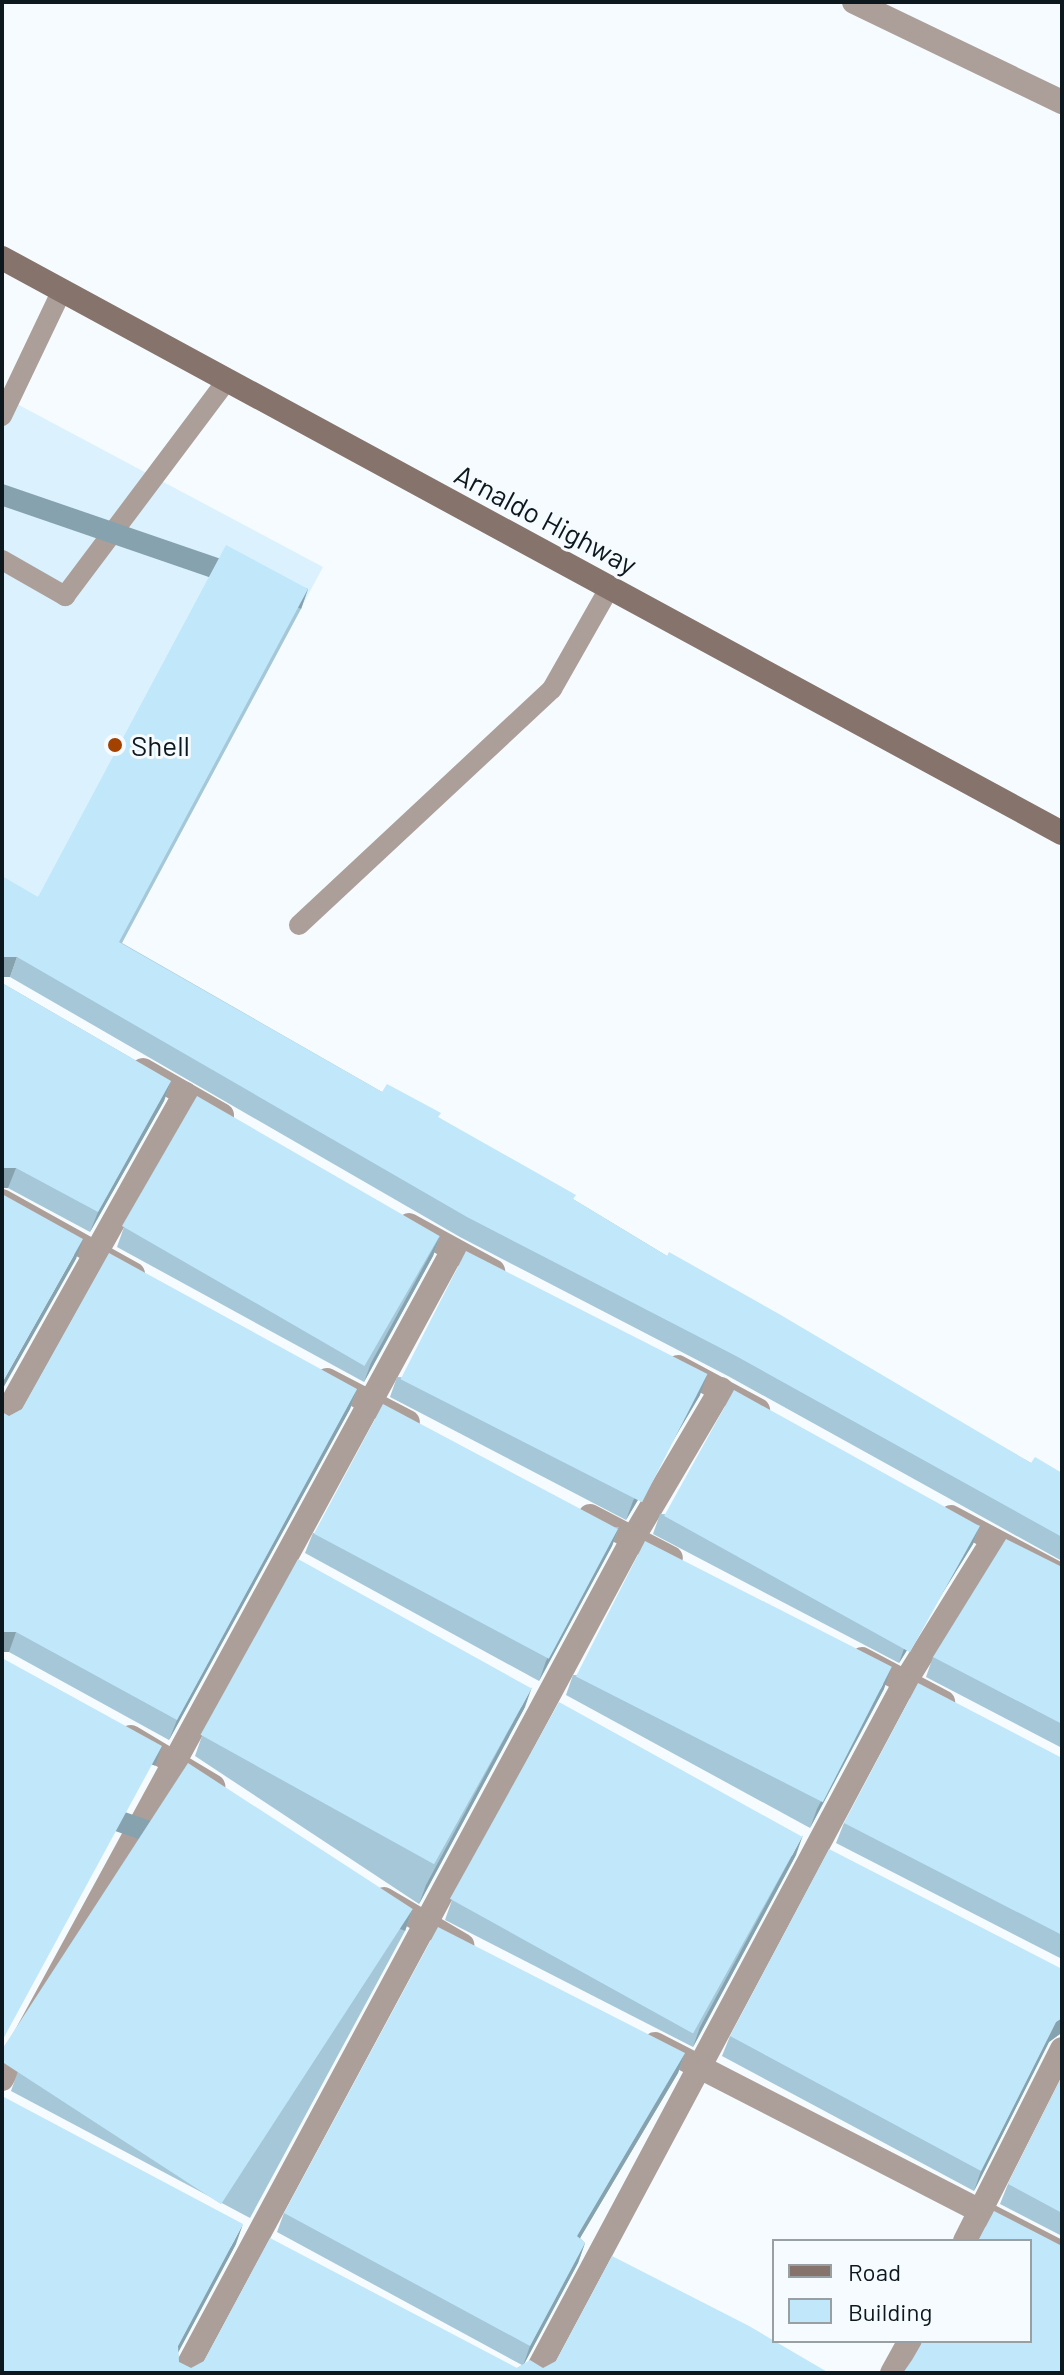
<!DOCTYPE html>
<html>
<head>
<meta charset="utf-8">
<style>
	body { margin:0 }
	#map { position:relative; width:1064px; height:2375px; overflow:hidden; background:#f5fbfe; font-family:Barlow,sans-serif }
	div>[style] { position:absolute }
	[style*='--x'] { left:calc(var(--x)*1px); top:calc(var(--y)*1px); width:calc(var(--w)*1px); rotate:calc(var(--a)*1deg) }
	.built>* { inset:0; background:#dbf2fe }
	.lane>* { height:20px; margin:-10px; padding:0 10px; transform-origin:10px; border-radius:10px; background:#ac9f99 }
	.street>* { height:24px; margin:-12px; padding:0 12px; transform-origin:12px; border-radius:12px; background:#ac9f99 }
	.secondary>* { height:24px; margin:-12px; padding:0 12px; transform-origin:12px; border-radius:12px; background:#86736b }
	.wall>* { inset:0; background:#a5c7d7 }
	.shaded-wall>* { inset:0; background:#86a2af; transform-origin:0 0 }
	.building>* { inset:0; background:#c0e7fa; transform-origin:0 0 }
	.dots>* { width:22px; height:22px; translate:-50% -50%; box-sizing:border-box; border:4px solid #f5fbfe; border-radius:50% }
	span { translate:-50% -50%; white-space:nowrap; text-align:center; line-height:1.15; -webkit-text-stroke:6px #f5fbfe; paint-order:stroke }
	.street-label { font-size:28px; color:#0d181e }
	.poi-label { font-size:28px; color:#0d181e }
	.left { translate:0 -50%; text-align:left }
	.frame { position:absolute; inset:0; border:4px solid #0d181e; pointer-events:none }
	.legend { position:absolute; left:772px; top:2239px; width:260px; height:104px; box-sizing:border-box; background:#f5fbfe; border:2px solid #98a0a4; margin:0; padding:10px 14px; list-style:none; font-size:24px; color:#0d181e }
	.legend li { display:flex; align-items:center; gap:16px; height:40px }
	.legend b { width:40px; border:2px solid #98a0a4 }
</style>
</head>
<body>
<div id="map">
	<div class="built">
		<i style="clip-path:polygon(2px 396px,323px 567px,122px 943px,2px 881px)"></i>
	</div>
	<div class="lane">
		<i style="--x:2;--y:416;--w:140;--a:-64.5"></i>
		<i style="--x:2;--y:560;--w:73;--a:29.7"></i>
		<i style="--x:65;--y:596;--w:270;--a:-53.1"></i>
		<i style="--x:299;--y:925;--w:346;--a:-43"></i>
		<i style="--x:552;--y:689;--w:117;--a:-60.4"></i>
	</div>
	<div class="street">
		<i style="--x:854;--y:2;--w:231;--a:25.7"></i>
		<i style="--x:143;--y:1070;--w:91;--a:29.7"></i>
		<i style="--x:2;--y:1201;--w:150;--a:29.1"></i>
		<i style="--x:409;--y:1225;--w:96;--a:28.7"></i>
		<i style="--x:678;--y:1367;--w:91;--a:28.3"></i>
		<i style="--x:327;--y:1380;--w:91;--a:27.4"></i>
		<i style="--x:2;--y:1421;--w:375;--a:-60.8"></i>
		<i style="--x:590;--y:1516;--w:91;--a:27.4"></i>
		<i style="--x:951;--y:1517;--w:126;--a:28"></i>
		<i style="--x:862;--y:1659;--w:92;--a:28"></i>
		<i style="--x:131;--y:1737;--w:96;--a:30.9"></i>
		<i style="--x:384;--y:1899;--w:91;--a:30.5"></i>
		<i style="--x:655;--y:2044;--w:458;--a:27.2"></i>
		<i style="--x:2;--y:2079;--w:944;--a:-61.45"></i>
		<i style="--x:965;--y:2241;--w:215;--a:-63.2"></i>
		<i style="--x:184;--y:2373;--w:948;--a:-61.73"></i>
		<i style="--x:633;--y:1538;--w:173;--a:-59.4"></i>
		<i style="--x:536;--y:2373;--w:783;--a:-61.9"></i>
		<i style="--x:905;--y:1682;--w:167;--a:-58.2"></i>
		<i style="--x:892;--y:2373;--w:37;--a:-61"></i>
	</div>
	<div class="secondary">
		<i style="--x:2;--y:258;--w:1206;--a:28.48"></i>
	</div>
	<div class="wall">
		<i style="clip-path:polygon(308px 589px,301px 609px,122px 943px,382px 1092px,439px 1118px,667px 1256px,1031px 1463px,1062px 1473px,1062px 1561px,728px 1376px,460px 1237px,10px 977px,38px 897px)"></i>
		<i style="clip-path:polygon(2px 983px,171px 1081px,164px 1101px,90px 1232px,8px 1188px)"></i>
		<i style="clip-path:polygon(124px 1227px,440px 1236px,433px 1256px,364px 1382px,117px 1247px)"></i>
		<i style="clip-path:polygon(397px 1377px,700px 1395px,626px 1520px,390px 1397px)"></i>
		<i style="clip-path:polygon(357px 1389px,350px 1409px,169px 1740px,9px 1652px,2px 1652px,9px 1416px)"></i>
		<i style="clip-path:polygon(660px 1514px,980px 1525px,973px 1544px,899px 1663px,653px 1534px)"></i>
		<i style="clip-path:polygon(619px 1527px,612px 1546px,539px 1681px,305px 1553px,313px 1533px)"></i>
		<i style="clip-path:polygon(1062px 1567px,1062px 1748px,926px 1677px,933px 1657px)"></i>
		<i style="clip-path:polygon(573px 1675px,884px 1689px,810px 1828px,566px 1695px)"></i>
		<i style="clip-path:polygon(525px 1707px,419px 1904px,195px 1756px,202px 1736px)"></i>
		<i style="clip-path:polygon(1062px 1758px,1062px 1959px,836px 1843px,844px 1823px)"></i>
		<i style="clip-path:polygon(796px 1855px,693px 2047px,445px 1920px,452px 1900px)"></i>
		<i style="clip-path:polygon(412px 1911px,405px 1931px,250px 2218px,11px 2091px,18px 2071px)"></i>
		<i style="clip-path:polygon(1062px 1969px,1062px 2034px,1060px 2034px,1049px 2042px,974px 2191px,722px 2056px,730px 2036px)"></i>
		<i style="clip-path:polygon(685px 2053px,678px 2073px,580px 2238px,585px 2243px,578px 2263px,524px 2364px,543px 2368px,2px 2373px,236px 2244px,178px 2352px,179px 2362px,191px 2368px,517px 2368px,522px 2365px,277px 2232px,284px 2213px)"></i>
		<i style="clip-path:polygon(1062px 2077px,1062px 2236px,1000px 2204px,1008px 2184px)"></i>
	</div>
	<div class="shaded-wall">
		<i style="left:308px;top:589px;width:21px;height:400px;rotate:109deg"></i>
		<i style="clip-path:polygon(2px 957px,17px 957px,10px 977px,2px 977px)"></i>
		<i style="clip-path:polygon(171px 1081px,164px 1101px,90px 1232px,98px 1212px)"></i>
		<i style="clip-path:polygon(2px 1168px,16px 1168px,8px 1188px,2px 1188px)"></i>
		<i style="clip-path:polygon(440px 1236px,433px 1256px,364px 1382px,371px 1363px)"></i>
		<i style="clip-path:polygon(83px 1239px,76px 1259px,2px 1390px,2px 1383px)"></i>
		<i style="clip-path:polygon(707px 1375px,700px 1395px,626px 1520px,633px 1501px)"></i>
		<i style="clip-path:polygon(357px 1389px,350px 1409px,169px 1740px,177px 1720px)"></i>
		<i style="clip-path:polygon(980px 1525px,973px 1544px,899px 1663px,906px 1643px)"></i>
		<i style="clip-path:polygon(619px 1527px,612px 1546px,539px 1681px,546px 1661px)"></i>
		<i style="clip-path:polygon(2px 1632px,16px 1632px,9px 1652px,2px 1652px)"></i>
		<i style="clip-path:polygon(891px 1669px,884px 1689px,810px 1828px,817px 1809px)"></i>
		<i style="clip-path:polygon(532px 1687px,525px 1707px,419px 1904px,426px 1885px)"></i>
		<i style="left:162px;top:1746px;width:21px;height:336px;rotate:109deg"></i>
		<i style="clip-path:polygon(803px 1835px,796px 1855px,693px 2047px,700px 2027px)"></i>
		<i style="left:412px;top:1911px;width:21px;height:326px;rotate:109deg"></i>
		<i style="clip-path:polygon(1062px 2018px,1062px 2030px,1060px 2034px,1049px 2042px,974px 2191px,981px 2171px,1056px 2022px)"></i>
		<i style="clip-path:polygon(685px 2053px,678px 2073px,570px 2255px,577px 2236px)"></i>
		<i style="clip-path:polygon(243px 2224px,236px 2244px,171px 2366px,178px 2346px)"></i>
		<i style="clip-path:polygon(585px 2243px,578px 2263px,523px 2366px,530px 2346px)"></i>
	</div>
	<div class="building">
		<i style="clip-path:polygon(226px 545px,308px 589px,119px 942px,382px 1092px,387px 1084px,441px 1113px,438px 1117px,576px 1195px,573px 1199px,667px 1256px,669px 1252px,779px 1314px,1031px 1463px,1035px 1457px,1062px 1473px,1062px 1537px,736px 1356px,467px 1217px,17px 957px,2px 957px,2px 876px,38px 897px)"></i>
		<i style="clip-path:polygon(2px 983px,171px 1081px,98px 1212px,16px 1168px,2px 1168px)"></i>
		<i style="left:197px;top:1096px;width:280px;height:150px;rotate:30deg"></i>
		<i style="clip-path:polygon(2px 1194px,83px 1239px,2px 1383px)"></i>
		<i style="left:466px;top:1251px;width:271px;height:144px;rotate:27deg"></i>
		<i style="clip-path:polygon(109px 1253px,357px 1389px,177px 1720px,16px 1632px,2px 1632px,2px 1412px,9px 1416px,22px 1409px)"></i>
		<i style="left:734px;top:1390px;width:281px;height:144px;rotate:29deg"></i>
		<i style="left:383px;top:1404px;width:266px;height:147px;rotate:28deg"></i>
		<i style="clip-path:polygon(1006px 1539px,1062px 1567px,1062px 1724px,933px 1657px)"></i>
		<i style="left:645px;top:1541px;width:277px;height:152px;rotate:27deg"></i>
		<i style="left:298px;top:1559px;width:267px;height:201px;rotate:29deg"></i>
		<i style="clip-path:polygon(2px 1658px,162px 1746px,2px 2041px)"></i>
		<i style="clip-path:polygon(918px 1683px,1062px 1758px,1062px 1935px,844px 1823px)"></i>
		<i style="left:559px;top:1702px;width:278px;height:225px;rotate:29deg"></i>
		<i style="left:188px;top:1763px;width:268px;height:352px;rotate:33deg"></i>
		<i style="clip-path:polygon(829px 1849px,1062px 1969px,1062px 2018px,1056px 2022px,981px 2171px,730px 2036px)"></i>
		<i style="clip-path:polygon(438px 1927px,685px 2053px,577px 2236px,585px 2243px,530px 2346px,284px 2213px)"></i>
		<i style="clip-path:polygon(1062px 2077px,1062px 2213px,1008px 2184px)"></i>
		<i style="clip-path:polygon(2px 2096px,243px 2224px,178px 2346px,179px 2362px,191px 2368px,204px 2361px,270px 2238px,517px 2368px,530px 2360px,543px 2368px,556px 2361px,612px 2256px,749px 2326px,829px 2373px,2px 2373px)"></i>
		<i style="clip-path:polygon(994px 2211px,1062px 2246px,1062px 2373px,903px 2373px,912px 2360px,923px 2341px,1030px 2341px,1030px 2241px,978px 2241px)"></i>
	</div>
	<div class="dots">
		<i style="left:115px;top:745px;background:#a34100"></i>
	</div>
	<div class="street-label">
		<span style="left:546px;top:519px;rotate:28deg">Arnaldo Highway</span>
	</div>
	<div class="poi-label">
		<span class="left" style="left:131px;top:745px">Shell</span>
	</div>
	<div class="frame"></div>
	<ul class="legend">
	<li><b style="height:10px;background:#86736b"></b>Road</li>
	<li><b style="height:22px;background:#c0e7fa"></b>Building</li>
	</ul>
</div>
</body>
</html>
